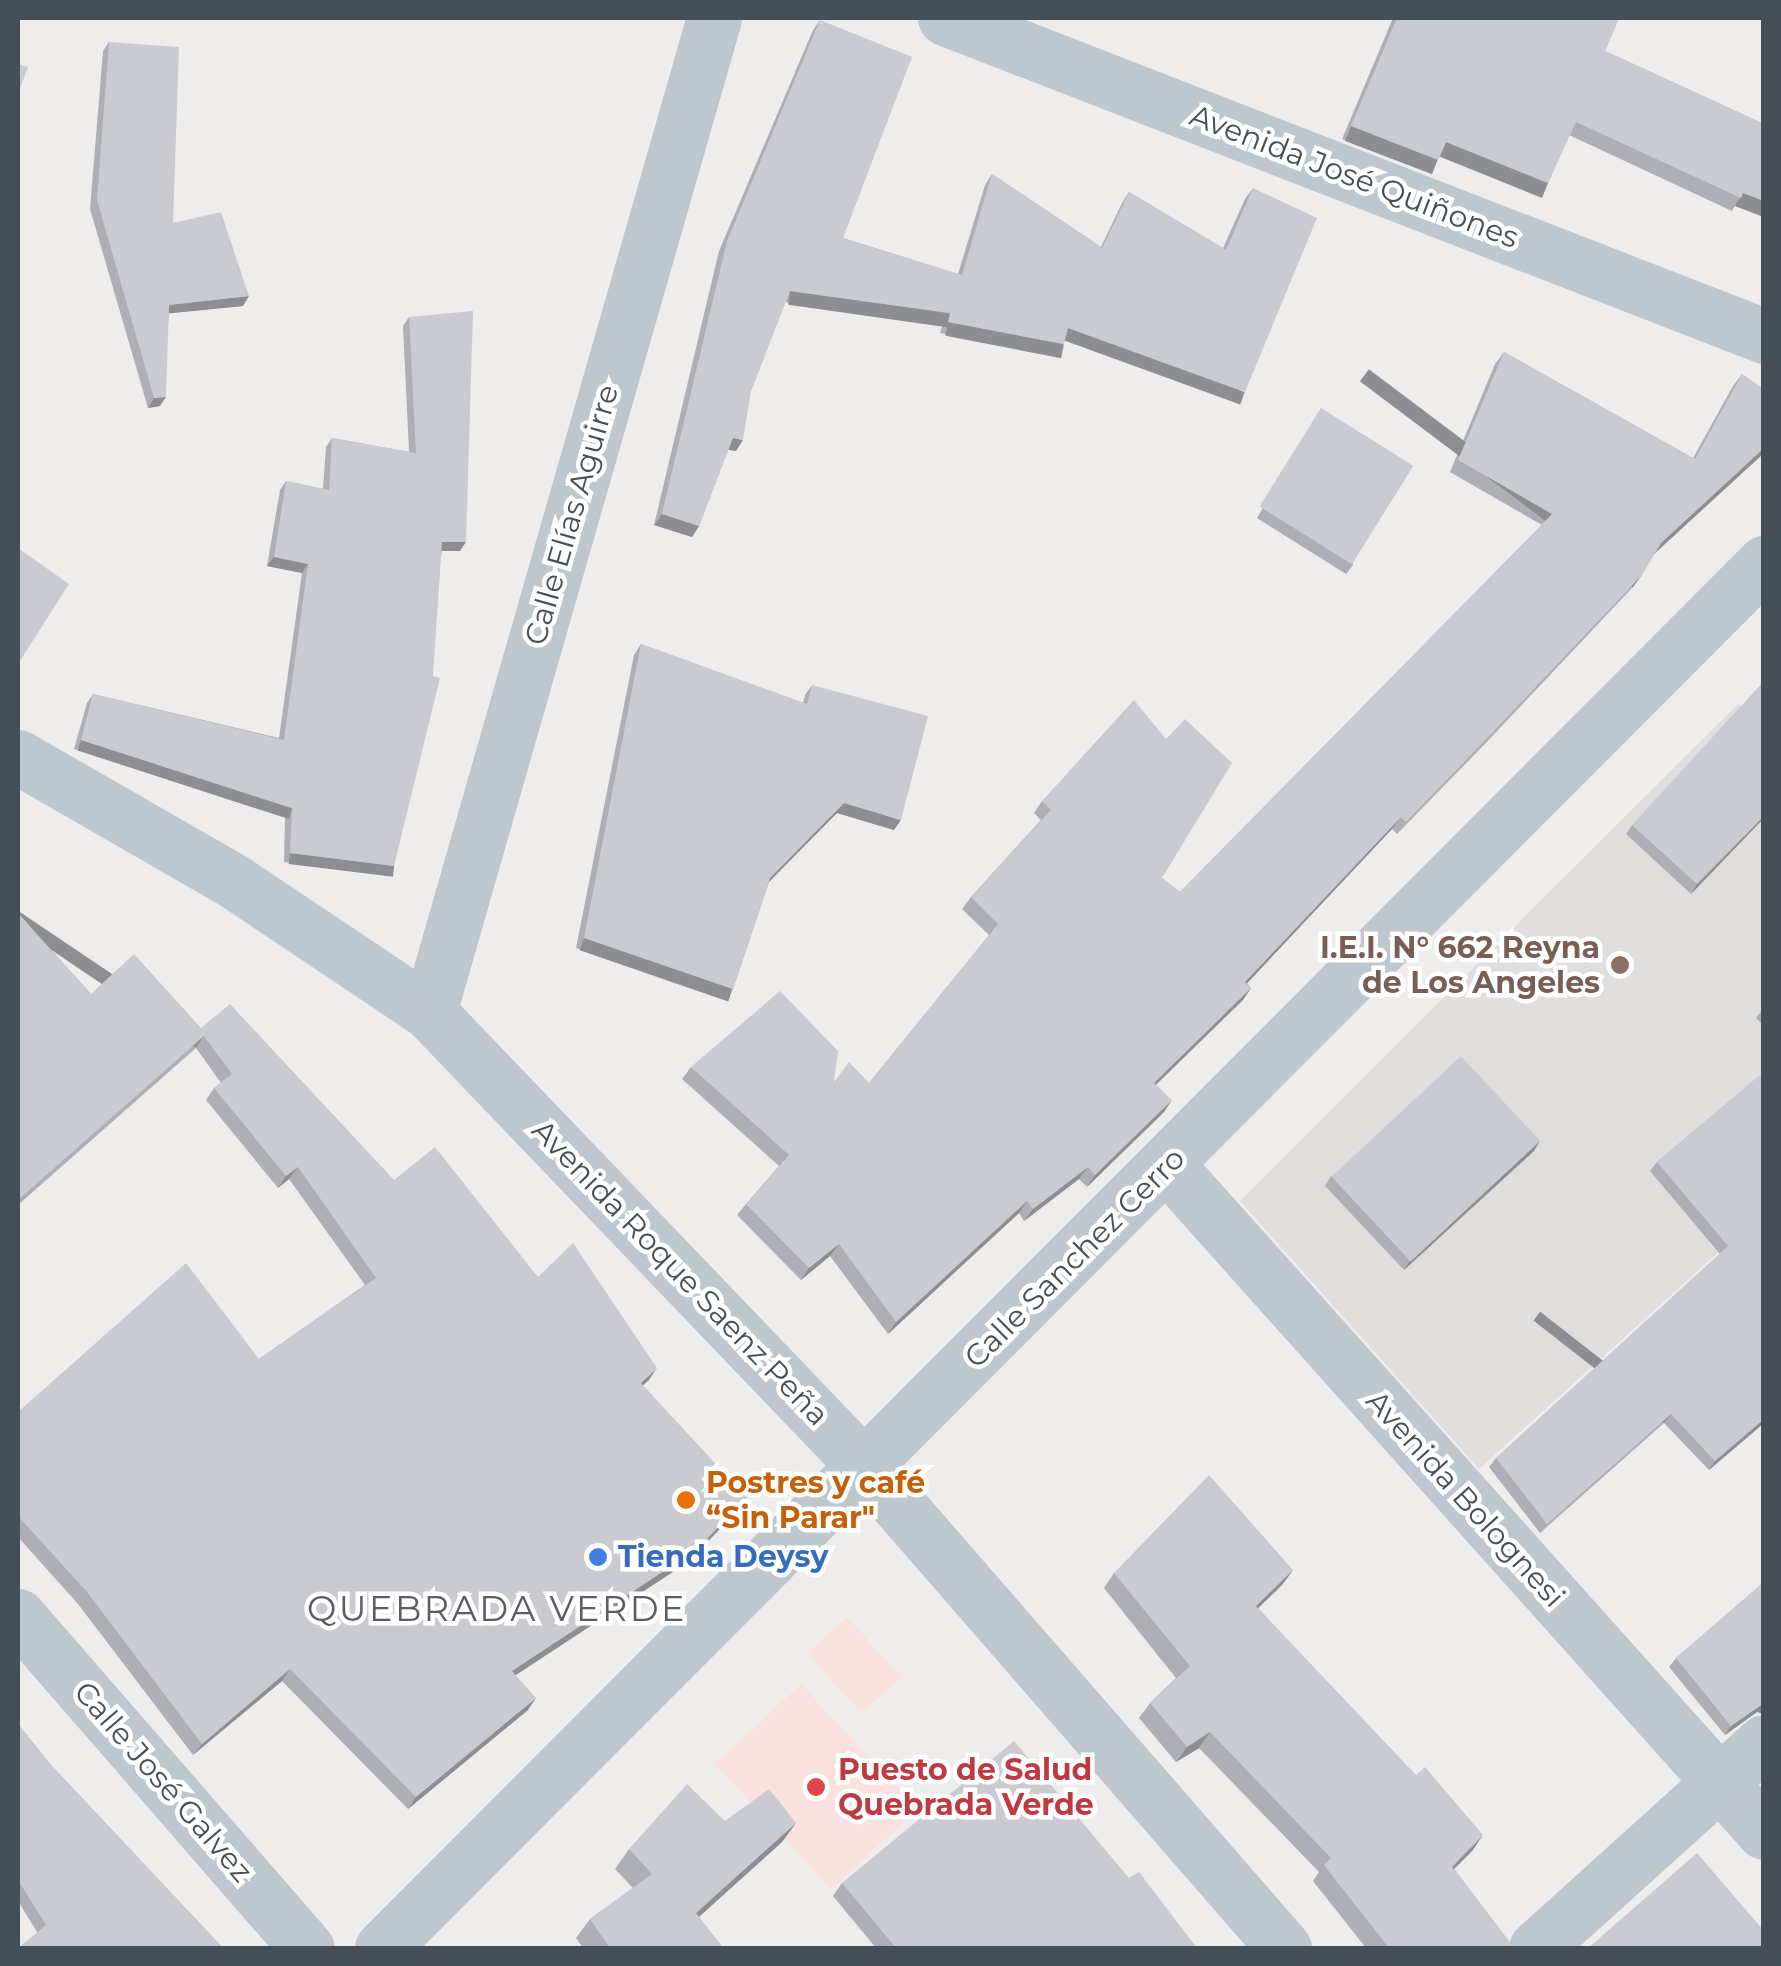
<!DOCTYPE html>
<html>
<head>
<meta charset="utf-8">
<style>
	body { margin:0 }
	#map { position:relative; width:1781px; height:1966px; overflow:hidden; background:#efecec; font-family:Montserrat,sans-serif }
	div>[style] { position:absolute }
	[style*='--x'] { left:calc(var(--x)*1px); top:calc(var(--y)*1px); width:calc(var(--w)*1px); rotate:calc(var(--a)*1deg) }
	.education>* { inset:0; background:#e0dedd }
	.medical>* { inset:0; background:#f8e1de; transform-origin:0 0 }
	.minor>* { height:55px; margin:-27.5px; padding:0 27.5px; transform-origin:27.5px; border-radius:27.5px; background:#bec6ce }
	.wall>* { inset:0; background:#aeafb4 }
	.shaded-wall>* { inset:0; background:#8d8e92; transform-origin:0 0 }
	.building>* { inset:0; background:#cacbd1; transform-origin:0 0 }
	.dots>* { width:28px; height:28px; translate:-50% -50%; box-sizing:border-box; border:5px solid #fff; border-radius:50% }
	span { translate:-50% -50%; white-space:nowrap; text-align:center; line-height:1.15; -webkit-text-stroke:9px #fff; paint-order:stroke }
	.street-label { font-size:30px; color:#464f58 }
	.education-label { font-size:30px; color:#785e54; font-weight:700 }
	.right { translate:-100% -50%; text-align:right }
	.food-label { font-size:30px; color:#c56008; font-weight:700 }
	.left { translate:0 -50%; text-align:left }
	.shop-label { font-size:30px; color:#366cbe; font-weight:700 }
	.health-label { font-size:30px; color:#be3a42; font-weight:700 }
	.quarter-label { font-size:35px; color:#5a5d61; letter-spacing:2.5px }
	.frame { position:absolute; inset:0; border:20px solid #464f58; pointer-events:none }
</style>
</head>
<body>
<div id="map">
	<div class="education">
		<i style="clip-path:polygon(1738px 704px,1763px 729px,1763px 1212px,1479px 1469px,1240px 1201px)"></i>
	</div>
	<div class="medical">
		<i style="left:847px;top:1617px;width:81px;height:54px;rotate:48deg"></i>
		<i style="left:801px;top:1684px;width:171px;height:118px;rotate:47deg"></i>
	</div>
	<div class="minor">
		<i style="--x:945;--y:18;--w:879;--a:21.22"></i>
		<i style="--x:18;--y:757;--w:250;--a:29.9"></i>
		<i style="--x:235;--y:882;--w:234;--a:33.8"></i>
		<i style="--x:429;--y:1012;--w:633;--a:46.22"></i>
		<i style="--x:867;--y:1469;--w:635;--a:48.96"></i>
		<i style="--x:429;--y:1012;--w:1034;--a:-74"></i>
		<i style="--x:1167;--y:1165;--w:895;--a:48.17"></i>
		<i style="--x:18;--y:1616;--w:440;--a:49"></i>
		<i style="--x:382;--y:1948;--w:1957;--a:-45.06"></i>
		<i style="--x:1536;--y:1948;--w:307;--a:-42.1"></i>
	</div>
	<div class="wall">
		<i style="clip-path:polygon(1393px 18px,1619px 18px,1605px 51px,1764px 124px,1764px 217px,1735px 206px,1732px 211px,1569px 135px,1548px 183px,1539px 195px,1440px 156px,1429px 172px,1342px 139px)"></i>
		<i style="clip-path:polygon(820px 20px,843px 238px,958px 274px,985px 185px,992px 174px,1101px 247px,1122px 203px,1129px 192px,1223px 248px,1245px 199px,1253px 188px,1238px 403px,1065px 340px,1056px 355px,940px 333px,943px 324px,785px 302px,751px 391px,736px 451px,728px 450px,699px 526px,692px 537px,654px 525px,719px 251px,813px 30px)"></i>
		<i style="clip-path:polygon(109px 42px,173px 223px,243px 306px,169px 313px,160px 406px,148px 408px,90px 209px,103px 51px)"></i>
		<i style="clip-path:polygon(409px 317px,460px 551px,442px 551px,387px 875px,284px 862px,285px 817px,74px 749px,87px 703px,93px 694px,279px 738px,302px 573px,267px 566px,280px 490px,286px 481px,323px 489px,326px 447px,332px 438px,409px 452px,403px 326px)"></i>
		<i style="clip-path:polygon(1504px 352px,1693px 458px,1733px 386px,1742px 374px,1764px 453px,1655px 553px,1633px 587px,1482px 747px,1397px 834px,1392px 829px,1247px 983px,1251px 988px,1243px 1000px,1156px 1085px,1164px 1112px,1087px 1187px,1079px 1179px,1024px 1221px,1019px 1213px,888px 1334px,830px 1256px,801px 1280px,737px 1215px,746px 1204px,779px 1166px,682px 1079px,691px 1067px,834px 1082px,869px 1083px,989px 935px,962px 909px,971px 897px,1041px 820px,1034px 813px,1042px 801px,1162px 878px,1180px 892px,1542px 525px,1450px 472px,1495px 364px)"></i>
		<i style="clip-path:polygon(1321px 408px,1353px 565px,1346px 574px,1257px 518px)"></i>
		<i style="clip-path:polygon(641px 644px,803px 703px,805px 695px,812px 685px,894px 830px,837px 813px,769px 882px,733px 989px,726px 999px,576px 948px,634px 655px)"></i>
		<i style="clip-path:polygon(1764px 818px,1691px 894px,1626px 834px,1632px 825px)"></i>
		<i style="clip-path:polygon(18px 913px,91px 994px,201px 1028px,394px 1180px,538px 1277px,649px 1380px,643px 1385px,738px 1510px,688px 1562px,515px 1675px,528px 1710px,408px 1809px,282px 1681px,193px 1755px,78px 1604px,18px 1537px,18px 1412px,259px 1359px,365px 1285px,289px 1179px,278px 1188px,206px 1100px,214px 1088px,221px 1083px,196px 1048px,18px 1205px)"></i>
		<i style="clip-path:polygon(1764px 1008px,1764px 1026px,1756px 1018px)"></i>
		<i style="clip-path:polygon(1764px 1072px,1764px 1423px,1709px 1470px,1664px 1423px,1540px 1533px,1489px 1467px,1496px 1458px,1720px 1254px,1650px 1171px,1657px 1162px)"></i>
		<i style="clip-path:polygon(1534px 1151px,1404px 1270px,1325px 1186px,1331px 1176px)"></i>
		<i style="clip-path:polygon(1293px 1570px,1282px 1585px,1258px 1608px,1473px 1850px,1454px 1869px,1514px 1948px,1366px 1948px,1313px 1881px,1319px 1872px,1199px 1748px,1176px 1762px,1139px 1718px,1150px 1703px,1176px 1678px,1104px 1588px,1114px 1573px)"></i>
		<i style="clip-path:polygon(1764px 1582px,1764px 1714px,1757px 1712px,1725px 1735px,1669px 1667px,1676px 1658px)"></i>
		<i style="clip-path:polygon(18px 1724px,51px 1765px,223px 1948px,37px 1932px,18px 1901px)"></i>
		<i style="clip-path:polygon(725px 1821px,796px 1823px,782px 1842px,699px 1917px,723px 1948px,583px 1948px,576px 1938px,590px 1919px,633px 1888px,615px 1869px,629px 1849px)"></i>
		<i style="clip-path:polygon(1129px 1878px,1197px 1948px,876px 1948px,833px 1896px,842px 1883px)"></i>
	</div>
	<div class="shaded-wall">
		<i style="left:1351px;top:126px;width:93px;height:16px;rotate:21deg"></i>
		<i style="left:1446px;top:142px;width:110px;height:16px;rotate:22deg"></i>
		<i style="clip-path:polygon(1743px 193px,1764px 201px,1764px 217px,1735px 206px)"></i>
		<i style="left:790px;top:291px;width:162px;height:14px;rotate:8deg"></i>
		<i style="clip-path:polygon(249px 296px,243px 306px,163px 314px,169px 305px)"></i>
		<i style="left:948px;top:322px;width:118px;height:14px;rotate:11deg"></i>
		<i style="left:1068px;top:328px;width:188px;height:13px;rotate:20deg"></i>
		<i style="clip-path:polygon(166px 397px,160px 406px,148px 408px,154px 398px)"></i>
		<i style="clip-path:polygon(733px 438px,743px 440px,736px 451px,725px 449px)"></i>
		<i style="clip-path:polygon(1764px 448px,1764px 453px,1653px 555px,1661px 543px)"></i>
		<i style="clip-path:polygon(662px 514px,699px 526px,692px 537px,654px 525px)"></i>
		<i style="clip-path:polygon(442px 542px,466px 542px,460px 551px,436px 551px)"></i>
		<i style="clip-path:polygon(274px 557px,308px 564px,302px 573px,267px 566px)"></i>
		<i style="left:1642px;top:575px;width:15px;height:342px;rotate:127deg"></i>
		<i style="left:81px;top:740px;width:222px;height:11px;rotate:18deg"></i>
		<i style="clip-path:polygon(844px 803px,901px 820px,894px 830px,837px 813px,763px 888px,770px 878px)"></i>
		<i style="clip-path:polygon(1764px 816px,1764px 818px,1691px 894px,1697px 884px)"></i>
		<i style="clip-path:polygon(1401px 817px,1392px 829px,1237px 994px,1245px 982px)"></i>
		<i style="left:290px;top:853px;width:105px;height:11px;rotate:7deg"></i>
		<i style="left:584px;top:938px;width:157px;height:13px;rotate:19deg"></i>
		<i style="clip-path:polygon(1251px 988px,1243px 1000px,1145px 1095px,1154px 1083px)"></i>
		<i style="left:204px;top:1036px;width:14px;height:248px;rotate:124deg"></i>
		<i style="clip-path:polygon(1172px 1100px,1164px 1112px,1087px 1187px,1095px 1175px)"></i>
		<i style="clip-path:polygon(1540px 1141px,1534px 1151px,1404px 1270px,1410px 1261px)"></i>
		<i style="clip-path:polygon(298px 1167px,289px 1179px,278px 1188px,286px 1176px)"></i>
		<i style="clip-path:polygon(1088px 1167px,1079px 1179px,1024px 1221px,1033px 1209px)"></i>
		<i style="clip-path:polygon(1027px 1201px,1019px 1213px,888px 1334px,896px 1322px)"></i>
		<i style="clip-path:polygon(839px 1244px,830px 1256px,801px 1280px,809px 1268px)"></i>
		<i style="clip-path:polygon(657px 1368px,649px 1380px,632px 1395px,641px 1383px)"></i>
		<i style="left:1671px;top:1414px;width:11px;height:166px;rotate:128deg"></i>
		<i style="clip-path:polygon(1764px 1419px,1764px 1423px,1709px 1470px,1715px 1461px)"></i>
		<i style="clip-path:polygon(747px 1498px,738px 1510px,688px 1562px,504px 1683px,512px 1671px)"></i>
		<i style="clip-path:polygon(1293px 1570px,1282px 1585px,1245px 1621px,1256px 1606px)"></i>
		<i style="clip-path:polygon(290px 1669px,282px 1681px,193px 1755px,202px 1744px)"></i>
		<i style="clip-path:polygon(536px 1698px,528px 1710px,408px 1809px,416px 1797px)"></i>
		<i style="clip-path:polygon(1764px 1703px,1764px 1714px,1757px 1712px,1725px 1735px,1731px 1726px)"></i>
		<i style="clip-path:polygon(1210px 1732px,1199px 1748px,1176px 1762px,1187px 1747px)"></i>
		<i style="clip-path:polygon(796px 1823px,782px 1842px,682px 1932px,696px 1913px)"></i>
		<i style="clip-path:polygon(1483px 1835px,1473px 1850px,1441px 1882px,1452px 1867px)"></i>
	</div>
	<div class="building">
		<i style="clip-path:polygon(1397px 18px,1619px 18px,1605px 51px,1764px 124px,1764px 201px,1743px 193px,1741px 198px,1576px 122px,1548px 183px,1446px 142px,1438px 160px,1351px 126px)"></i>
		<i style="clip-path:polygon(820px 20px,912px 57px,843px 238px,962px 275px,992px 174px,1102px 248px,1129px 192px,1226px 250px,1253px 188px,1317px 218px,1245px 392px,1068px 328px,1064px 344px,948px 322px,950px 313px,790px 291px,751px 391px,743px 440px,733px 438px,699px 526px,662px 514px,727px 241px)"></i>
		<i style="clip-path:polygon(109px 42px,179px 47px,173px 223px,221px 212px,249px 296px,169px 305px,166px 397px,154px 398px,97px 200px)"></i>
		<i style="clip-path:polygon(18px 64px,28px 67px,18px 94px)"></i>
		<i style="clip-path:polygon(473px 311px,466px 542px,442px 542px,433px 676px,440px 678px,394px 866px,290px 853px,292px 808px,81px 740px,93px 694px,284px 740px,308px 564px,274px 557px,286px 481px,329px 490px,332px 438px,416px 453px,409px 317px)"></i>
		<i style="clip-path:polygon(1504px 352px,1695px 459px,1742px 374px,1764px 389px,1764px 448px,1661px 543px,1642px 575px,1490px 735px,1406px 822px,1401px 817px,1245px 982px,1251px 988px,1154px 1083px,1172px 1100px,1095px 1175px,1088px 1167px,1033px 1209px,1027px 1201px,896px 1322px,839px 1244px,809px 1268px,746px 1204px,789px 1155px,691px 1067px,780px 991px,838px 1051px,834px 1082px,849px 1062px,869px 1083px,998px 924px,971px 897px,1051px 810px,1042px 801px,1134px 700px,1166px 739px,1185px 719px,1232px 763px,1162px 878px,1180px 892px,1552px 514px,1458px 460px)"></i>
		<i style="left:1321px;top:408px;width:109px;height:116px;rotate:32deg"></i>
		<i style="clip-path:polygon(18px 548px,69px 584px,18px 664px)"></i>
		<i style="clip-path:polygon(641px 644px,807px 704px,812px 685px,928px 716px,901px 820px,844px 803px,770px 878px,733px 989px,584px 938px)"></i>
		<i style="clip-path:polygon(1764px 681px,1764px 816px,1697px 884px,1632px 825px)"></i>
		<i style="clip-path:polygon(18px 913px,91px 994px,134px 954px,201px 1028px,230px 1004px,394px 1180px,435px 1147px,538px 1277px,573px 1243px,657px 1368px,641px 1383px,747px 1498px,696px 1550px,512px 1671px,536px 1698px,416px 1797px,290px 1669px,202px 1744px,87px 1592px,18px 1516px,18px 1412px,186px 1263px,259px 1359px,376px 1278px,298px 1167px,286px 1176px,214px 1088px,232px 1074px,204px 1036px,18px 1200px)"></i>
		<i style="left:1461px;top:1056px;width:116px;height:177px;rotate:47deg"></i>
		<i style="clip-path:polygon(1764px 1072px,1764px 1419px,1715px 1461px,1671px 1414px,1547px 1524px,1496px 1458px,1728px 1246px,1657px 1162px)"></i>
		<i style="clip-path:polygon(1209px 1475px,1293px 1570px,1256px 1606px,1416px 1775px,1425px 1767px,1483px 1835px,1452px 1867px,1514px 1948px,1389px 1948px,1324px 1865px,1331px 1858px,1210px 1732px,1187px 1747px,1150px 1703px,1190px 1666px,1114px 1573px)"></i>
		<i style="clip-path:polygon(1764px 1582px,1764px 1703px,1731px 1726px,1676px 1658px)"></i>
		<i style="clip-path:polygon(18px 1724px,51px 1765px,223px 1948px,18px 1948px,46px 1925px,18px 1880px)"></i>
		<i style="clip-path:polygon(1014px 1741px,1129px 1878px,1139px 1872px,1197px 1948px,896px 1948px,842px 1883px)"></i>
		<i style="clip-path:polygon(687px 1784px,725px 1821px,769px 1789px,796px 1823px,696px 1913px,723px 1948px,610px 1948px,590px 1919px,652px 1874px,629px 1849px)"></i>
		<i style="clip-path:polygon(1697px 1853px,1764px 1931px,1764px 1948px,1588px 1948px)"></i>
	</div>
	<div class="dots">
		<i style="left:1620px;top:965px;background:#8d6e63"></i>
		<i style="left:686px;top:1500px;background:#e8710a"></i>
		<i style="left:598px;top:1557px;background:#3f7fe0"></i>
		<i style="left:816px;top:1787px;background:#e0444e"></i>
	</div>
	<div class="street-label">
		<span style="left:1354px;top:177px;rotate:21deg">Avenida José Quiñones</span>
		<span style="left:572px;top:515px;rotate:-74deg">Calle Elías Aguirre</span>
		<span style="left:1075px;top:1258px;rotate:-45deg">Calle Sanchez Cerro</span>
		<span style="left:680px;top:1273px;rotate:46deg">Avenida Roque Saenz Peña</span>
		<span style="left:1465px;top:1499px;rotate:48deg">Avenida Bolognesi</span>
		<span style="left:163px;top:1782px;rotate:49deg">Calle José Galvez</span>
	</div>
	<div class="education-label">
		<span class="right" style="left:1600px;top:965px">I.E.I. N° 662 Reyna<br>de Los Angeles</span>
	</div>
	<div class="food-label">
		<span class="left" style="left:706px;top:1500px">Postres y café<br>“Sin Parar"</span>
	</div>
	<div class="shop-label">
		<span class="left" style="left:618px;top:1557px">Tienda Deysy</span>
	</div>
	<div class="health-label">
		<span class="left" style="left:838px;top:1787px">Puesto de Salud<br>Quebrada Verde</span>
	</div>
	<div class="quarter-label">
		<span style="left:497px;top:1609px">QUEBRADA VERDE</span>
	</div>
	<div class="frame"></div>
</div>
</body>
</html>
